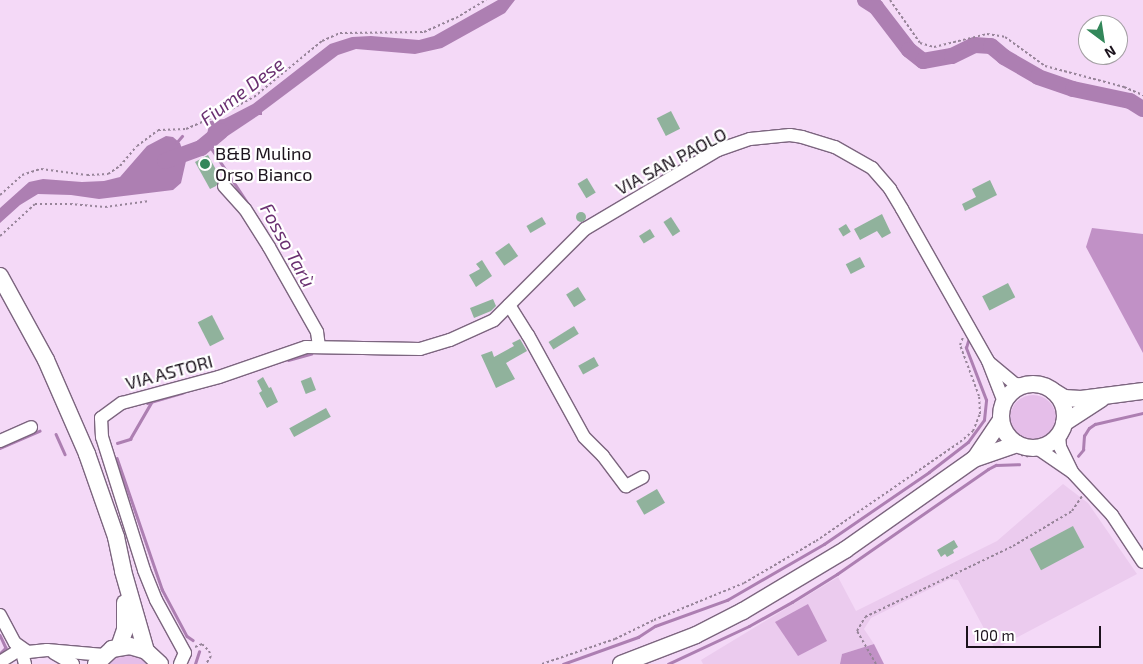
<!DOCTYPE html>
<html>
<head>
<meta charset="utf-8">
<style>
	body { margin:0 }
	#map { position:relative; width:1143px; height:664px; overflow:hidden; background:#f4d9f7; font-family:"Exo 2",sans-serif }
	div>[style] { position:absolute }
	[style*='--x'] { left:calc(var(--x)*1px); top:calc(var(--y)*1px); width:calc(var(--w)*1px); rotate:calc(var(--a)*1deg) }
	.built>* { inset:0; background:#ebcbee }
	.green>* { inset:0; background:#e5bee9 }
	.round { border-radius:50% }
	.forest>* { inset:0; background:#c191c6 }
	.water>* { inset:0; background:#ad7fb2 }
	.stream>* { height:2.5px; margin:-1.25px; padding:0 1.25px; transform-origin:1.25px; border-radius:1.25px; background:#ad7fb2 }
	.river>* { height:16px; margin:-8px; padding:0 8px; transform-origin:8px; border-radius:8px; background:#ad7fb2 }
	.building>* { inset:0; background:#90b29c; transform-origin:0 0 }
	.path>* { height:2px; margin-top:-1px; transform-origin:0; background:repeating-linear-gradient(90deg,#978499 0 2.5px,transparent 0 5px) }
	.roads { filter:drop-shadow(1px 0 #7c657f) drop-shadow(-1px 0 #7c657f) drop-shadow(0 1px #7c657f) drop-shadow(0 -1px #7c657f) }
	.minor>* { height:12px; margin:-6px; padding:0 6px; transform-origin:6px; border-radius:6px; background:#fff }
	.major>* { height:16px; margin:-8px; padding:0 8px; transform-origin:8px; border-radius:8px; background:#fff }
	.major>.ring { margin:-8px; padding:0; box-sizing:content-box; background:none; border:16px solid #fff; border-radius:50% }
	.dots>* { width:14px; height:14px; translate:-50% -50%; box-sizing:border-box; border:2px solid #fff; border-radius:50% }
	span { translate:-50% -50%; white-space:nowrap; text-align:center; line-height:1.15; -webkit-text-stroke:4.5px #fff; paint-order:stroke }
	.poi-label { font-size:18px; color:#1b121c }
	.left { translate:0 -50%; text-align:left }
	.street-label { font-size:18px; color:#1b121c }
	.water-label { font-size:19px; color:#6a3071; font-style:italic }
	.north { position:absolute; left:1078px; top:15px; width:50px; height:50px; box-sizing:border-box; background:#fff; border:1px solid #a4a0a4; border-radius:50%; rotate:149deg; font-size:14px; font-weight:700; line-height:20px; text-align:center; color:#1b121c }
	.north::after { content:''; display:block; margin:auto; width:18px; height:22px; background:#33875a; clip-path:polygon(50% 0,100% 100%,50% 72%,0 100%) }
	.scale { position:absolute; left:966px; top:626px; width:135px; height:22px; box-sizing:border-box; border:2px solid #1b121c; border-top:0; padding-left:6px; font-size:15px; line-height:18px; white-space:nowrap; color:#1b121c; -webkit-text-stroke:4px #fff; paint-order:stroke }
</style>
</head>
<body>
<div id="map">
	<div class="built">
		<i style="clip-path:polygon(1063px 484px,1088px 503px,1137px 574px,995px 649px,958px 580px,950px 579px,871px 618px,864px 629px,874px 644px,842px 654px,840px 664px,703px 664px,701px 660px,838px 577px,856px 611px,997px 541px)"></i>
	</div>
	<div class="green">
		<i class="round" style="left:1010px;top:395px;width:46px;height:46px"></i>
		<i style="clip-path:polygon(128px 649px,156px 664px,99px 664px)"></i>
	</div>
	<div class="forest">
		<i style="clip-path:polygon(1092px 228px,1143px 234px,1143px 353px,1086px 247px)"></i>
		<i style="clip-path:polygon(808px 604px,827px 641px,798px 656px,775px 622px)"></i>
		<i style="clip-path:polygon(874px 644px,884px 664px,840px 664px,842px 654px)"></i>
	</div>
	<div class="water">
		<i style="clip-path:polygon(498px 0,515px 0,505px 13px,442px 48px,415px 54px,356px 49px,338px 55px,262px 112px,262px 115px,259px 115px,208px 149px,205px 143px,210px 121px,224px 119px,253px 104px,330px 44px,352px 37px,371px 36px,419px 40px,434px 36px)"></i>
		<i style="clip-path:polygon(166px 136px,173px 137px,180px 143px,186px 161px,181px 183px,173px 190px,99px 199px,71px 195px,38px 194px,20px 205px,0 223px,0 208px,29px 182px,43px 179px,82px 182px,104px 181px,120px 177px,147px 146px)"></i>
	</div>
	<div class="stream">
		<i style="--x:176;--y:143;--w:9;--a:-49"></i>
		<i style="--x:210;--y:146;--w:102;--a:56.6"></i>
		<i style="--x:288;--y:360;--w:24;--a:-15"></i>
		<i style="--x:147;--y:403;--w:37;--a:-16"></i>
		<i style="--x:56;--y:434;--w:22;--a:66"></i>
		<i style="--x:117;--y:443;--w:14;--a:-17"></i>
		<i style="--x:130;--y:439;--w:44;--a:-59.9"></i>
		<i style="--x:0;--y:448;--w:43;--a:-23.6"></i>
		<i style="--x:1078;--y:456;--w:8;--a:-50"></i>
		<i style="--x:1083;--y:450;--w:14;--a:-86"></i>
		<i style="--x:1084;--y:436;--w:9;--a:-58"></i>
		<i style="--x:1089;--y:428;--w:7;--a:-34"></i>
		<i style="--x:1095;--y:424;--w:49;--a:-12.9"></i>
		<i style="--x:117;--y:458;--w:139;--a:71"></i>
		<i style="--x:162;--y:589;--w:53;--a:62"></i>
		<i style="--x:187;--y:636;--w:7;--a:34"></i>
		<i style="--x:0;--y:635;--w:14;--a:65"></i>
		<i style="--x:6;--y:648;--w:8;--a:135"></i>
		<i style="--x:195;--y:664;--w:13;--a:-72"></i>
		<i style="--x:563;--y:664;--w:80;--a:-19.8"></i>
		<i style="--x:638;--y:637;--w:20;--a:-33"></i>
		<i style="--x:655;--y:626;--w:77;--a:-19.9"></i>
		<i style="--x:727;--y:600;--w:112;--a:-30"></i>
		<i style="--x:824;--y:544;--w:127;--a:-34.4"></i>
		<i style="--x:929;--y:472;--w:49;--a:-37.6"></i>
		<i style="--x:968;--y:442;--w:27;--a:-54"></i>
		<i style="--x:984;--y:420;--w:20;--a:-84"></i>
		<i style="--x:986;--y:400;--w:56;--a:-111"></i>
		<i style="--x:966;--y:348;--w:7;--a:-74"></i>
		<i style="--x:668;--y:664;--w:89;--a:-25.1"></i>
		<i style="--x:749;--y:626;--w:49;--a:-29.2"></i>
		<i style="--x:792;--y:602;--w:53;--a:-31.9"></i>
		<i style="--x:837;--y:574;--w:184;--a:-34.8"></i>
		<i style="--x:988;--y:469;--w:9;--a:-27"></i>
		<i style="--x:996;--y:465;--w:23;--a:-2"></i>
	</div>
	<div class="river">
		<i style="--x:865;--y:0;--w:13;--a:32"></i>
		<i style="--x:876;--y:7;--w:54;--a:52.5"></i>
		<i style="--x:909;--y:50;--w:18;--a:38"></i>
		<i style="--x:923;--y:61;--w:29;--a:-10"></i>
		<i style="--x:952;--y:56;--w:25;--a:-26"></i>
		<i style="--x:975;--y:45;--w:16;--a:4"></i>
		<i style="--x:991;--y:46;--w:17;--a:40"></i>
		<i style="--x:1004;--y:57;--w:39;--a:30"></i>
		<i style="--x:1038;--y:77;--w:37;--a:19"></i>
		<i style="--x:1073;--y:89;--w:58;--a:11.9"></i>
		<i style="--x:1130;--y:101;--w:15;--a:32"></i>
		<i style="--x:165;--y:161;--w:38;--a:-20"></i>
		<i style="--x:201;--y:148;--w:26;--a:-40"></i>
	</div>
	<div class="building">
		<i style="left:671px;top:111px;width:20px;height:16px;rotate:63deg"></i>
		<i style="clip-path:polygon(208px 155px,221px 179px,216px 186px,210px 189px,195px 162px)"></i>
		<i style="left:587px;top:178px;width:17px;height:11px;rotate:59deg"></i>
		<i style="clip-path:polygon(990px 180px,997px 195px,965px 211px,962px 204px,976px 197px,972px 189px)"></i>
		<i class="round" style="left:576px;top:212px;width:10px;height:10px"></i>
		<i style="clip-path:polygon(882px 214px,891px 233px,882px 238px,877px 231px,860px 240px,854px 229px)"></i>
		<i style="left:542px;top:217px;width:8px;height:18px;rotate:60deg"></i>
		<i style="left:671px;top:217px;width:17px;height:9px;rotate:57deg"></i>
		<i style="left:846px;top:224px;width:9px;height:9px;rotate:58deg"></i>
		<i style="left:650px;top:229px;width:9px;height:13px;rotate:58deg"></i>
		<i style="left:509px;top:243px;width:16px;height:17px;rotate:55deg"></i>
		<i style="left:860px;top:257px;width:11px;height:16px;rotate:63deg"></i>
		<i style="clip-path:polygon(482px 260px,492px 276px,476px 287px,469px 275px,480px 269px,476px 264px)"></i>
		<i style="left:1008px;top:283px;width:16px;height:29px;rotate:63deg"></i>
		<i style="left:578px;top:287px;width:15px;height:14px;rotate:58deg"></i>
		<i style="clip-path:polygon(493px 299px,496px 306px,491px 311px,474px 318px,470px 308px)"></i>
		<i style="left:212px;top:315px;width:27px;height:16px;rotate:63deg"></i>
		<i style="left:574px;top:326px;width:9px;height:30px;rotate:58deg"></i>
		<i style="clip-path:polygon(520px 339px,527px 351px,506px 363px,515px 379px,496px 388px,481px 355px,492px 351px,494px 357px,514px 346px,512px 343px)"></i>
		<i style="left:594px;top:357px;width:10px;height:18px;rotate:61deg"></i>
		<i style="clip-path:polygon(263px 377px,269px 388px,271px 387px,278px 402px,267px 408px,259px 393px,262px 391px,257px 381px)"></i>
		<i style="left:311px;top:377px;width:14px;height:11px;rotate:69deg"></i>
		<i style="left:326px;top:408px;width:10px;height:42px;rotate:61deg"></i>
		<i style="left:657px;top:489px;width:16px;height:24px;rotate:60deg"></i>
		<i style="left:1073px;top:526px;width:24px;height:49px;rotate:62deg"></i>
		<i style="clip-path:polygon(954px 540px,958px 547px,953px 550px,954px 553px,947px 557px,945px 554px,941px 557px,937px 550px)"></i>
	</div>
	<div class="path">
		<i style="--x:890;--y:0;--w:52;--a:55.1"></i>
		<i style="--x:920;--y:43;--w:15;--a:16"></i>
		<i style="--x:934;--y:47;--w:55;--a:-13.8"></i>
		<i style="--x:987;--y:34;--w:18;--a:9"></i>
		<i style="--x:1005;--y:37;--w:49;--a:35.9"></i>
		<i style="--x:1045;--y:66;--w:82;--a:14.9"></i>
		<i style="--x:1124;--y:87;--w:21;--a:23"></i>
		<i style="--x:0;--y:195;--w:30;--a:-42"></i>
		<i style="--x:22;--y:175;--w:20;--a:-18"></i>
		<i style="--x:41;--y:169;--w:46;--a:7.4"></i>
		<i style="--x:87;--y:175;--w:21;--a:-3"></i>
		<i style="--x:108;--y:174;--w:14;--a:-34"></i>
		<i style="--x:120;--y:166;--w:26;--a:-50"></i>
		<i style="--x:137;--y:146;--w:26;--a:-37"></i>
		<i style="--x:158;--y:130;--w:28;--a:-2"></i>
		<i style="--x:186;--y:129;--w:50;--a:-23.5"></i>
		<i style="--x:232;--y:109;--w:25;--a:-29"></i>
		<i style="--x:254;--y:97;--w:88;--a:-39.5"></i>
		<i style="--x:322;--y:41;--w:20;--a:-24"></i>
		<i style="--x:340;--y:33;--w:84;--a:-0.7"></i>
		<i style="--x:424;--y:32;--w:35;--a:-24"></i>
		<i style="--x:456;--y:18;--w:35;--a:-31"></i>
		<i style="--x:0;--y:236;--w:47;--a:-42.4"></i>
		<i style="--x:35;--y:204;--w:35;--a:0"></i>
		<i style="--x:70;--y:204;--w:35;--a:5"></i>
		<i style="--x:105;--y:207;--w:45;--a:-7.6"></i>
		<i style="--x:1021;--y:455;--w:10;--a:11"></i>
		<i style="--x:195;--y:647;--w:8;--a:-23"></i>
		<i style="--x:202;--y:644;--w:10;--a:45"></i>
		<i style="--x:209;--y:651;--w:5;--a:68"></i>
		<i style="--x:211;--y:656;--w:9;--a:122"></i>
		<i style="--x:542;--y:664;--w:77;--a:-18.9"></i>
		<i style="--x:615;--y:639;--w:43;--a:-26"></i>
		<i style="--x:654;--y:620;--w:97;--a:-22.3"></i>
		<i style="--x:744;--y:583;--w:83;--a:-30.3"></i>
		<i style="--x:816;--y:541;--w:175;--a:-34.5"></i>
		<i style="--x:960;--y:442;--w:17;--a:-40"></i>
		<i style="--x:973;--y:431;--w:18;--a:-68"></i>
		<i style="--x:980;--y:414;--w:18;--a:-93"></i>
		<i style="--x:979;--y:396;--w:54;--a:-110.4"></i>
		<i style="--x:960;--y:345;--w:9;--a:-69"></i>
		<i style="--x:876;--y:664;--w:38;--a:-120"></i>
		<i style="--x:857;--y:631;--w:16;--a:-60"></i>
		<i style="--x:865;--y:617;--w:164;--a:-25.6"></i>
		<i style="--x:1013;--y:546;--w:69;--a:-30.7"></i>
		<i style="--x:1072;--y:511;--w:18;--a:-56"></i>
	</div>
	<div class="roads">
		<div class="minor">
			<i style="--x:224;--y:186;--w:31;--a:48"></i>
			<i style="--x:245;--y:209;--w:45;--a:57.7"></i>
			<i style="--x:269;--y:247;--w:98;--a:60.5"></i>
			<i style="--x:317;--y:332;--w:14;--a:82"></i>
			<i style="--x:509;--y:305;--w:36;--a:58"></i>
			<i style="--x:528;--y:335;--w:116;--a:61.2"></i>
			<i style="--x:584;--y:437;--w:27;--a:45"></i>
			<i style="--x:603;--y:456;--w:38;--a:53"></i>
			<i style="--x:626;--y:486;--w:19;--a:-28"></i>
			<i style="--x:991;--y:364;--w:31;--a:40"></i>
			<i style="--x:1015;--y:384;--w:12;--a:5"></i>
			<i style="--x:1059;--y:435;--w:12;--a:85"></i>
			<i style="--x:1060;--y:447;--w:28;--a:64"></i>
			<i style="--x:0;--y:441;--w:34;--a:-24"></i>
			<i style="--x:1037;--y:448;--w:42;--a:34.4"></i>
			<i style="--x:1072;--y:472;--w:59;--a:47.1"></i>
			<i style="--x:1112;--y:515;--w:56;--a:56.6"></i>
			<i style="--x:0;--y:615;--w:32;--a:62"></i>
			<i style="--x:15;--y:643;--w:16;--a:35"></i>
			<i style="--x:28;--y:652;--w:19;--a:-6"></i>
			<i style="--x:47;--y:650;--w:57;--a:5"></i>
			<i style="--x:54;--y:653;--w:22;--a:30"></i>
			<i style="--x:0;--y:662;--w:25;--a:-32"></i>
			<i style="--x:21;--y:649;--w:16;--a:75"></i>
			<i style="--x:180;--y:664;--w:12;--a:-66"></i>
			<i style="--x:185;--y:653;--w:60;--a:-118.7"></i>
			<i style="--x:156;--y:600;--w:32;--a:-112"></i>
			<i style="--x:144;--y:570;--w:139;--a:-107.5"></i>
			<i style="--x:102;--y:437;--w:19;--a:-93"></i>
			<i style="--x:101;--y:418;--w:26;--a:-36"></i>
			<i style="--x:122;--y:403;--w:100;--a:-15"></i>
			<i style="--x:219;--y:377;--w:92;--a:-19"></i>
			<i style="--x:306;--y:347;--w:114;--a:1"></i>
			<i style="--x:420;--y:349;--w:31;--a:-17"></i>
			<i style="--x:450;--y:340;--w:48;--a:-24.4"></i>
			<i style="--x:494;--y:320;--w:129;--a:-45"></i>
			<i style="--x:585;--y:229;--w:155;--a:-30.7"></i>
			<i style="--x:718;--y:150;--w:34;--a:-19"></i>
			<i style="--x:750;--y:139;--w:40;--a:-5.7"></i>
			<i style="--x:790;--y:135;--w:12;--a:9"></i>
			<i style="--x:802;--y:137;--w:34;--a:17"></i>
			<i style="--x:835;--y:147;--w:43;--a:29.6"></i>
			<i style="--x:872;--y:168;--w:28;--a:49"></i>
			<i style="--x:890;--y:189;--w:23;--a:59"></i>
			<i style="--x:902;--y:209;--w:175;--a:60.5"></i>
			<i style="--x:988;--y:361;--w:44;--a:68.7"></i>
		</div>
		<div class="major">
			<i style="--x:0;--y:276;--w:96;--a:61.3"></i>
			<i style="--x:46;--y:360;--w:103;--a:66.4"></i>
			<i style="--x:87;--y:454;--w:88;--a:70.7"></i>
			<i style="--x:116;--y:537;--w:35;--a:78"></i>
			<i style="--x:123;--y:571;--w:83;--a:74"></i>
			<i class="ring" style="left:1001px;top:384px;width:48px;height:48px"></i>
			<i style="--x:1053;--y:391;--w:13;--a:32"></i>
			<i style="--x:1064;--y:398;--w:17;--a:3"></i>
			<i style="--x:1081;--y:399;--w:63;--a:-7.4"></i>
			<i style="--x:1064;--y:423;--w:44;--a:-33"></i>
			<i style="--x:976;--y:457;--w:45;--a:-56"></i>
			<i style="--x:119;--y:647;--w:18;--a:-71"></i>
			<i style="--x:125;--y:630;--w:27;--a:-90"></i>
			<i style="--x:96;--y:664;--w:22;--a:-43"></i>
			<i style="--x:112;--y:649;--w:18;--a:-9"></i>
			<i style="--x:130;--y:646;--w:17;--a:17"></i>
			<i style="--x:146;--y:651;--w:19;--a:43"></i>
			<i style="--x:621;--y:664;--w:80;--a:-21.1"></i>
			<i style="--x:696;--y:635;--w:53;--a:-27.1"></i>
			<i style="--x:743;--y:611;--w:119;--a:-30.9"></i>
			<i style="--x:845;--y:550;--w:158;--a:-35.2"></i>
			<i style="--x:974;--y:459;--w:46;--a:-19.2"></i>
		</div>
	</div>
	<div class="dots">
		<i style="left:205px;top:164px;background:#33875a"></i>
	</div>
	<div class="poi-label">
		<span class="left" style="left:215px;top:164px">B&amp;B Mulino<br>Orso Bianco</span>
	</div>
	<div class="street-label">
		<span style="left:671px;top:161px;rotate:-28deg">VIA SAN PAOLO</span>
		<span style="left:169px;top:372px;rotate:-15deg">VIA ASTORI</span>
	</div>
	<div class="water-label">
		<span style="left:242px;top:91px;rotate:-37deg">Fiume Dese</span>
		<span style="left:288px;top:245px;rotate:61deg">Fosso Tarù</span>
	</div>
	<div class="north">N</div>
	<div class="scale">100 m</div>
</div>
</body>
</html>
